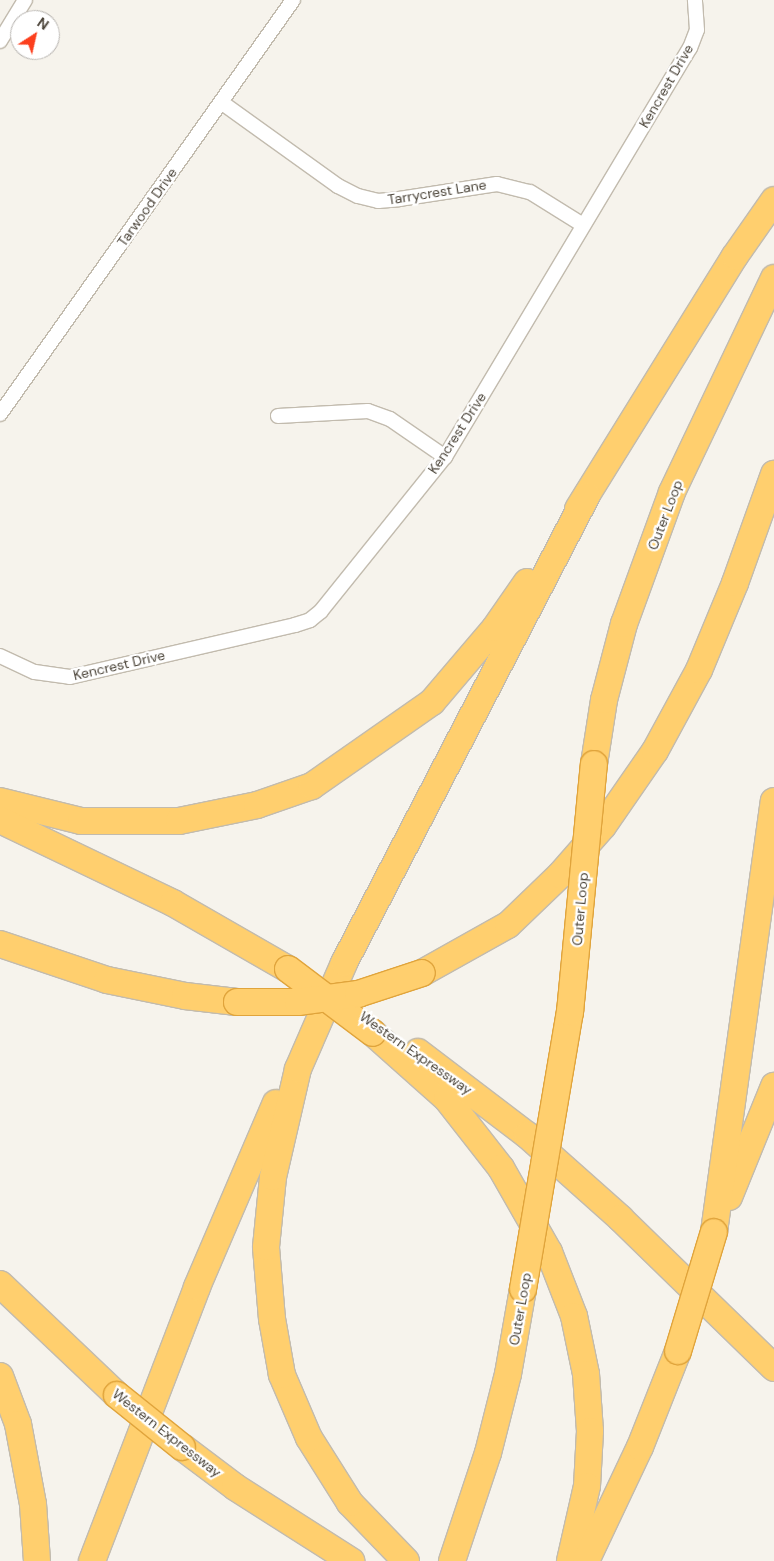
<!DOCTYPE html>
<html>
<head>
<meta charset="utf-8">
<style>
	body { margin:0 }
	#map { position:relative; width:774px; height:1561px; overflow:hidden; background:#f6f3ec; font-family:"DM Sans",sans-serif }
	div>[style] { position:absolute }
	[style*='--x'] { left:calc(var(--x)*1px); top:calc(var(--y)*1px); width:calc(var(--w)*1px); rotate:calc(var(--a)*1deg) }
	.roads { filter:drop-shadow(1px 0 #c2bbae) drop-shadow(-1px 0 #c2bbae) drop-shadow(0 1px #c2bbae) drop-shadow(0 -1px #c2bbae) }
	.street>* { height:14px; margin:-7px; padding:0 7px; transform-origin:7px; border-radius:7px; background:#fff }
	.highway>* { height:26px; margin:-13px; padding:0 13px; transform-origin:13px; border-radius:13px; background:#ffcf6e }
	.bridges { filter:drop-shadow(1px 0 #e0a43c) drop-shadow(-1px 0 #e0a43c) drop-shadow(0 1px #e0a43c) drop-shadow(0 -1px #e0a43c) }
	.highway-bridge>* { height:26px; margin:-13px; padding:0 13px; transform-origin:13px; border-radius:13px; background:#ffcf6e }
	span { translate:-50% -50%; white-space:nowrap; text-align:center; line-height:1.15; -webkit-text-stroke:4.5px #fff; paint-order:stroke }
	.street-label { font-size:14px; color:#4b4439 }
	.north { position:absolute; left:10px; top:10px; width:50px; height:50px; box-sizing:border-box; background:#fff; border:1px solid #b7b4b0; border-radius:50%; rotate:35deg; font-size:14px; font-weight:700; line-height:20px; text-align:center; color:#4b4439 }
	.north::after { content:''; display:block; margin:auto; width:18px; height:22px; background:#fc3f1d; clip-path:polygon(50% 0,100% 100%,50% 72%,0 100%) }
</style>
</head>
<body>
<div id="map">
	<div class="roads">
		<div class="street">
			<i style="--x:0;--y:41;--w:48;--a:-58.6"></i>
			<i style="--x:221;--y:102;--w:144;--a:35.7"></i>
			<i style="--x:338;--y:186;--w:22;--a:27"></i>
			<i style="--x:358;--y:196;--w:21;--a:14"></i>
			<i style="--x:378;--y:201;--w:21;--a:-5"></i>
			<i style="--x:399;--y:199;--w:99;--a:-8.7"></i>
			<i style="--x:497;--y:184;--w:34;--a:14"></i>
			<i style="--x:530;--y:192;--w:62;--a:31.9"></i>
			<i style="--x:0;--y:414;--w:507;--a:-54.71"></i>
			<i style="--x:278;--y:416;--w:90;--a:-3.2"></i>
			<i style="--x:368;--y:411;--w:23;--a:20"></i>
			<i style="--x:390;--y:419;--w:67;--a:34.6"></i>
			<i style="--x:0;--y:656;--w:38;--a:25"></i>
			<i style="--x:35;--y:672;--w:35;--a:8"></i>
			<i style="--x:70;--y:677;--w:231;--a:-13"></i>
			<i style="--x:295;--y:625;--w:16;--a:-18"></i>
			<i style="--x:310;--y:620;--w:14;--a:-39"></i>
			<i style="--x:321;--y:611;--w:198;--a:-51.2"></i>
			<i style="--x:445;--y:457;--w:477;--a:-59.1"></i>
			<i style="--x:690;--y:48;--w:19;--a:-69"></i>
			<i style="--x:697;--y:30;--w:30;--a:-94"></i>
		</div>
		<div class="highway">
			<i style="--x:578;--y:509;--w:298;--a:-58.2"></i>
			<i style="--x:735;--y:256;--w:68;--a:-55.1"></i>
			<i style="--x:594;--y:764;--w:65;--a:-81.1"></i>
			<i style="--x:604;--y:700;--w:79;--a:-75.3"></i>
			<i style="--x:624;--y:624;--w:140;--a:-70"></i>
			<i style="--x:672;--y:492;--w:237;--a:-64.5"></i>
			<i style="--x:0;--y:801;--w:83;--a:13.9"></i>
			<i style="--x:81;--y:821;--w:98;--a:0"></i>
			<i style="--x:179;--y:821;--w:80;--a:-11.6"></i>
			<i style="--x:257;--y:805;--w:58;--a:-19.1"></i>
			<i style="--x:312;--y:786;--w:146;--a:-35"></i>
			<i style="--x:432;--y:702;--w:97;--a:-49.6"></i>
			<i style="--x:495;--y:628;--w:56;--a:-55.2"></i>
			<i style="--x:0;--y:820;--w:192;--a:25.6"></i>
			<i style="--x:173;--y:903;--w:133;--a:29.9"></i>
			<i style="--x:0;--y:944;--w:113;--a:18.6"></i>
			<i style="--x:107;--y:980;--w:80;--a:11.6"></i>
			<i style="--x:185;--y:996;--w:52;--a:6.6"></i>
			<i style="--x:422;--y:973;--w:98;--a:-29.2"></i>
			<i style="--x:508;--y:925;--w:72;--a:-43.9"></i>
			<i style="--x:560;--y:875;--w:65;--a:-48.7"></i>
			<i style="--x:603;--y:826;--w:91;--a:-55.3"></i>
			<i style="--x:655;--y:751;--w:92;--a:-61.5"></i>
			<i style="--x:699;--y:670;--w:94;--a:-67.5"></i>
			<i style="--x:735;--y:583;--w:116;--a:-70.3"></i>
			<i style="--x:373;--y:1033;--w:99;--a:41.7"></i>
			<i style="--x:447;--y:1099;--w:88;--a:52"></i>
			<i style="--x:501;--y:1168;--w:97;--a:60.3"></i>
			<i style="--x:549;--y:1252;--w:69;--a:68.7"></i>
			<i style="--x:574;--y:1316;--w:59;--a:78.3"></i>
			<i style="--x:586;--y:1374;--w:57;--a:86"></i>
			<i style="--x:590;--y:1431;--w:55;--a:93.1"></i>
			<i style="--x:587;--y:1486;--w:77;--a:102.8"></i>
			<i style="--x:418;--y:1052;--w:137;--a:37.3"></i>
			<i style="--x:527;--y:1135;--w:125;--a:41.7"></i>
			<i style="--x:620;--y:1218;--w:215;--a:44.2"></i>
			<i style="--x:729;--y:1197;--w:120;--a:-67.9"></i>
			<i style="--x:714;--y:1232;--w:435;--a:-82.1"></i>
			<i style="--x:0;--y:1284;--w:161;--a:43.5"></i>
			<i style="--x:0;--y:1376;--w:51;--a:69.4"></i>
			<i style="--x:18;--y:1424;--w:81;--a:79.4"></i>
			<i style="--x:33;--y:1504;--w:57;--a:86"></i>
			<i style="--x:182;--y:1447;--w:66;--a:37"></i>
			<i style="--x:235;--y:1487;--w:138;--a:32.5"></i>
			<i style="--x:92;--y:1561;--w:293;--a:-69"></i>
			<i style="--x:197;--y:1287;--w:200;--a:-66.8"></i>
			<i style="--x:406;--y:1561;--w:81;--a:-134"></i>
			<i style="--x:350;--y:1503;--w:77;--a:-122.2"></i>
			<i style="--x:309;--y:1438;--w:69;--a:-113.2"></i>
			<i style="--x:282;--y:1375;--w:57;--a:-100.1"></i>
			<i style="--x:272;--y:1319;--w:72;--a:-94.8"></i>
			<i style="--x:266;--y:1247;--w:70;--a:-84.3"></i>
			<i style="--x:273;--y:1177;--w:111;--a:-77"></i>
			<i style="--x:298;--y:1069;--w:116;--a:-66.5"></i>
			<i style="--x:344;--y:963;--w:527;--a:-62.56"></i>
			<i style="--x:452;--y:1561;--w:114;--a:-71.6"></i>
			<i style="--x:488;--y:1453;--w:81;--a:-75.8"></i>
			<i style="--x:508;--y:1374;--w:86;--a:-80"></i>
			<i style="--x:586;--y:1561;--w:126;--a:-64.7"></i>
			<i style="--x:640;--y:1447;--w:103;--a:-68.4"></i>
		</div>
	</div>
	<div class="bridges">
		<div class="highway-bridge">
			<i style="--x:288;--y:969;--w:106;--a:37"></i>
			<i style="--x:237;--y:1002;--w:61;--a:0"></i>
			<i style="--x:298;--y:1002;--w:61;--a:-7.6"></i>
			<i style="--x:358;--y:994;--w:67;--a:-18.2"></i>
			<i style="--x:523;--y:1289;--w:281;--a:-80.4"></i>
			<i style="--x:570;--y:1012;--w:249;--a:-84.5"></i>
			<i style="--x:678;--y:1351;--w:124;--a:-73.2"></i>
			<i style="--x:117;--y:1395;--w:83;--a:38.7"></i>
		</div>
	</div>
	<div class="street-label">
		<span style="left:666px;top:86px;rotate:-60deg">Kencrest Drive</span>
		<span style="left:437px;top:192px;rotate:-9deg">Tarrycrest Lane</span>
		<span style="left:147px;top:207px;rotate:-55deg">Tarwood Drive</span>
		<span style="left:457px;top:433px;rotate:-57deg">Kencrest Drive</span>
		<span style="left:665px;top:515px;rotate:-69deg">Outer Loop</span>
		<span style="left:119px;top:665px;rotate:-13deg">Kencrest Drive</span>
		<span style="left:580px;top:909px;rotate:-85deg">Outer Loop</span>
		<span style="left:416px;top:1053px;rotate:35deg">Western Expressway</span>
		<span style="left:520px;top:1309px;rotate:-80deg">Outer Loop</span>
		<span style="left:167px;top:1433px;rotate:38deg">Western Expressway</span>
	</div>
	<div class="north">N</div>
</div>
</body>
</html>
